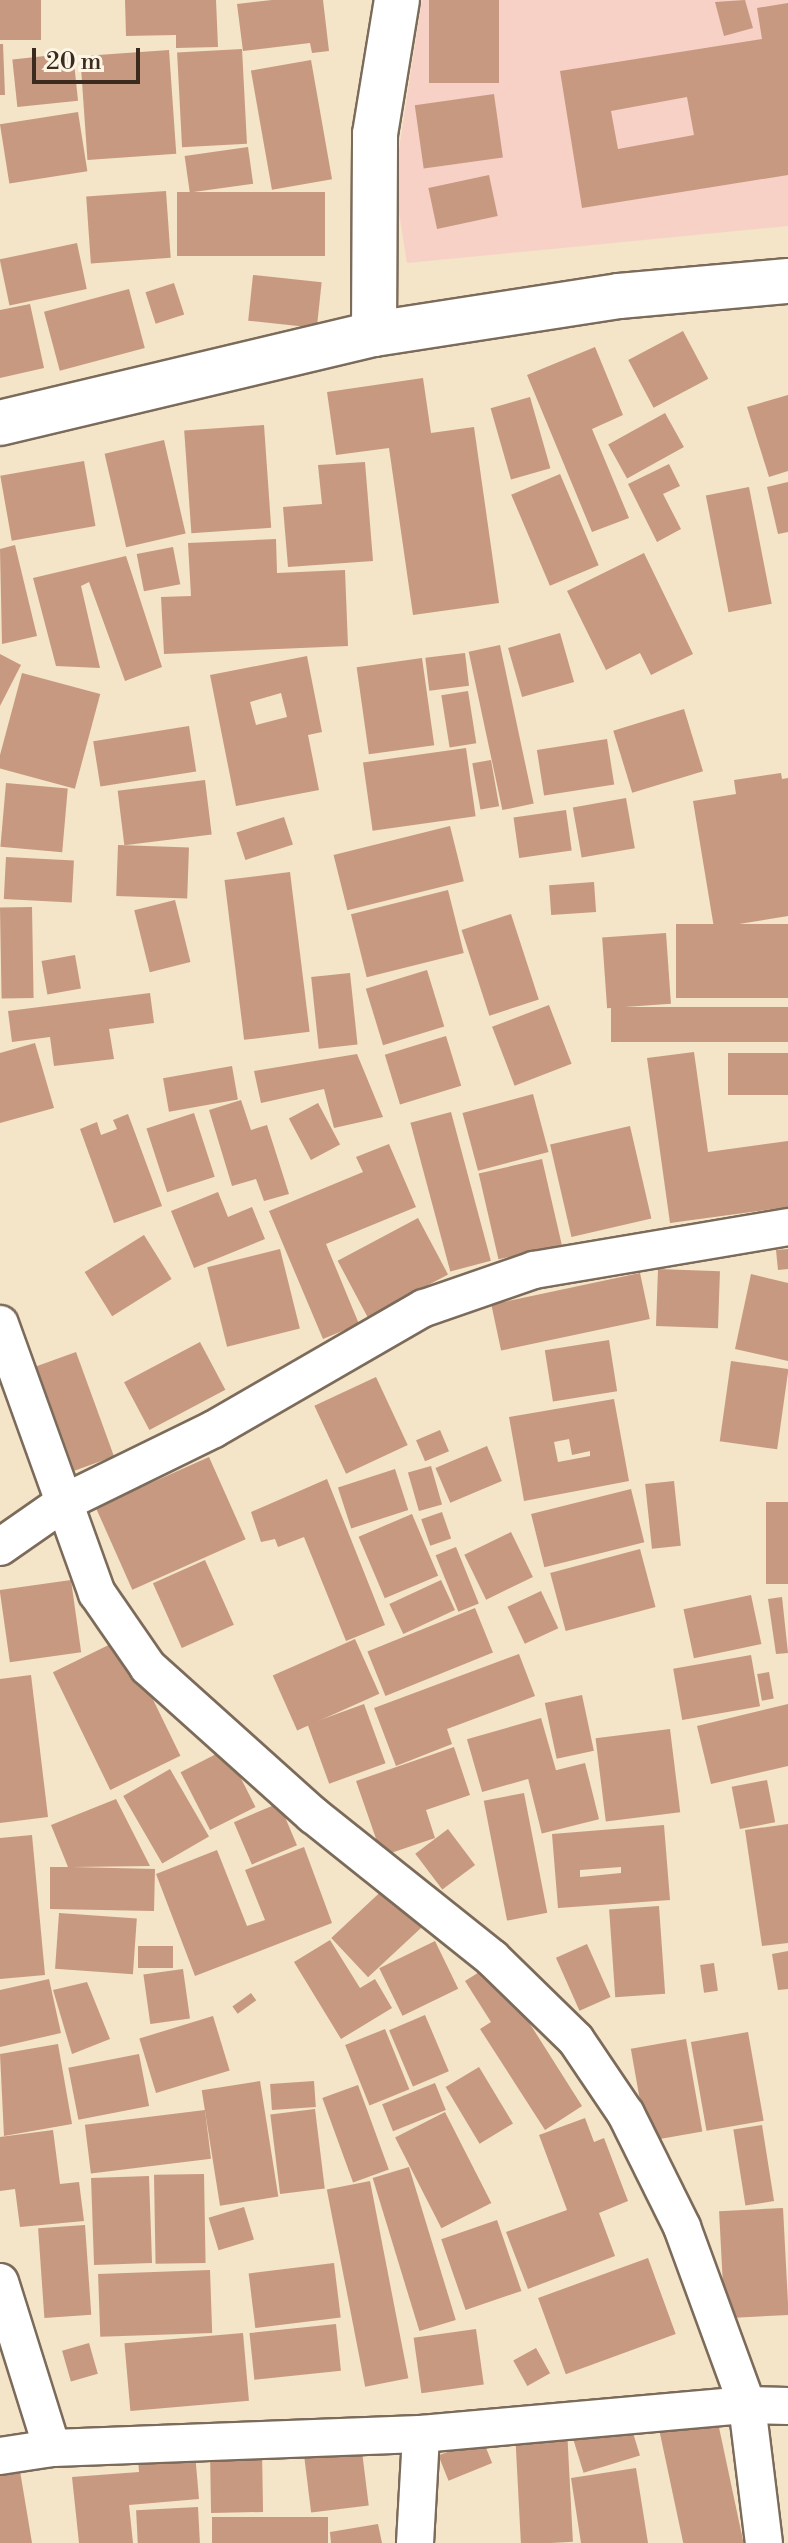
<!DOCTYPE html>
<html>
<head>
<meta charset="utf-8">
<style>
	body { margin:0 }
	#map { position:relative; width:788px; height:2543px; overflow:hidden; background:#f4e4c8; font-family:"Libre Bodoni",serif }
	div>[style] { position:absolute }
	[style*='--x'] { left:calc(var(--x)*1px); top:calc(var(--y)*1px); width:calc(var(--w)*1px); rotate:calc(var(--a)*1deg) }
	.built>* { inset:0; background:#f7d1c6 }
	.building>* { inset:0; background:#c79980; transform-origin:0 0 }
	.roads { filter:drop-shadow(2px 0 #7c6b5a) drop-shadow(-2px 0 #7c6b5a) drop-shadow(0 2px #7c6b5a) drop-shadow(0 -2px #7c6b5a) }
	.street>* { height:36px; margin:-18px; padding:0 18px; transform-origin:18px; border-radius:18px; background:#fff }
	.secondary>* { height:44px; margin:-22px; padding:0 22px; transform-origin:22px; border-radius:22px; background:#fff }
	span { translate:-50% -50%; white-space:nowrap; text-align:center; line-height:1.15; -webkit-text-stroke:8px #fcf5e5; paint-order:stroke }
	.scale { position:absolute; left:32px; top:48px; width:108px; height:36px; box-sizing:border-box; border:4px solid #3b2a1e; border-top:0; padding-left:10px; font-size:24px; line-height:28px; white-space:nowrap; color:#3b2a1e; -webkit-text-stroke:6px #fcf5e5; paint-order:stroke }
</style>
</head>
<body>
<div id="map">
	<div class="built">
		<i style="clip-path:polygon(422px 0,788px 0,788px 226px,407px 263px,394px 182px)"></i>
	</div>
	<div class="building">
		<i style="left:0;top:0;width:41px;height:40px"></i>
		<i style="clip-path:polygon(125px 0,216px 0,218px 47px,176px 48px,176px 35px,126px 36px)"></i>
		<i style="clip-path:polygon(272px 0,323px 0,329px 51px,312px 53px,310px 43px,243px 51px,237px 4px)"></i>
		<i style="left:429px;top:0;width:70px;height:83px"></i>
		<i style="clip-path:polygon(745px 0,753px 28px,724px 36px,715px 2px)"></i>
		<i style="clip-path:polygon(evenodd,788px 3px,788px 175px,582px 208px,560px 71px,762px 39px,757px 8px,788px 3px,687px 97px,694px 135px,618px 149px,611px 111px,687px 97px)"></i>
		<i style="clip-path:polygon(0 44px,3px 44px,5px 95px,0 95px)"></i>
		<i style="left:242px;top:49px;width:95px;height:65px;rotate:87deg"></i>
		<i style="left:169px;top:50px;width:104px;height:89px;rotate:86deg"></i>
		<i style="left:73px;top:53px;width:48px;height:61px;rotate:84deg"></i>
		<i style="left:311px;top:60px;width:121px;height:61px;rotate:80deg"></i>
		<i style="left:494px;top:94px;width:64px;height:80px;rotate:82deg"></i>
		<i style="left:78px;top:112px;width:60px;height:79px;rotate:81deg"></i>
		<i style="left:248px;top:147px;width:37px;height:64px;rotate:82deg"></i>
		<i style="left:489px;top:175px;width:42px;height:62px;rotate:78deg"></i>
		<i style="left:166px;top:191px;width:67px;height:80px;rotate:86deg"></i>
		<i style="left:177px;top:192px;width:148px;height:64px"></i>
		<i style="left:77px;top:243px;width:47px;height:79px;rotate:78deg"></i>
		<i style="left:253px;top:275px;width:69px;height:46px;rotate:6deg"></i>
		<i style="left:174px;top:283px;width:33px;height:30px;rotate:72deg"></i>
		<i style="left:129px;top:289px;width:61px;height:88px;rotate:75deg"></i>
		<i style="clip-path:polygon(30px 304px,44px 368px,0 378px,0 310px)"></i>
		<i style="left:683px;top:331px;width:54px;height:62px;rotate:62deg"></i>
		<i style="clip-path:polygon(595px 347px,623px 415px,592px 429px,629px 518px,592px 532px,527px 375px)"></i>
		<i style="clip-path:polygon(423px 378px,431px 433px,474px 427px,499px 603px,413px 615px,389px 448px,336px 455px,327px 392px)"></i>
		<i style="clip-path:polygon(788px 395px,788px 471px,769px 477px,747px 407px)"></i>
		<i style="left:530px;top:397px;width:74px;height:41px;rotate:74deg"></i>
		<i style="left:665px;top:413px;width:39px;height:65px;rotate:61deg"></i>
		<i style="left:264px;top:425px;width:103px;height:80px;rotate:86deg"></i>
		<i style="left:164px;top:440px;width:96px;height:61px;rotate:77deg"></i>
		<i style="left:84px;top:461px;width:66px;height:85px;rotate:80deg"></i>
		<i style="clip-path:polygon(365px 462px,373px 561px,288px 567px,283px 507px,322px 504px,318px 465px)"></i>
		<i style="clip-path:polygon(669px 464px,680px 486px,663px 494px,681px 529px,657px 542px,628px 484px)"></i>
		<i style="left:560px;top:474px;width:99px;height:53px;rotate:67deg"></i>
		<i style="clip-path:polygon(788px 482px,788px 532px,778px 534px,767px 487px)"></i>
		<i style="left:749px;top:487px;width:119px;height:44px;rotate:79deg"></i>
		<i style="clip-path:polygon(276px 539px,277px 573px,345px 570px,348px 646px,164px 654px,161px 597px,191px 596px,188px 543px)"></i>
		<i style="clip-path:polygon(15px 545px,37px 636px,2px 644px,0 549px)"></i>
		<i style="left:173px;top:547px;width:38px;height:37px;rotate:79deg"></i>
		<i style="clip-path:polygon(644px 553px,693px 654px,651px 675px,640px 653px,606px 670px,567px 591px)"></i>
		<i style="clip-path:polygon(126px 556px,162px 667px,125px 681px,89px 582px,81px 586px,100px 668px,56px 666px,33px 578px)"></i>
		<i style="left:560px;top:633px;width:51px;height:54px;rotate:74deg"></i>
		<i style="left:500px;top:645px;width:162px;height:32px;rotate:78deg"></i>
		<i style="left:465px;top:653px;width:33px;height:40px;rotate:83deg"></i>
		<i style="clip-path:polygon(0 654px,21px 665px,0 706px)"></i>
		<i style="clip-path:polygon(evenodd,307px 656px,322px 732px,308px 735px,319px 790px,236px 806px,210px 675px,307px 656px,281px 693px,287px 717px,256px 725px,250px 702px,281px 693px)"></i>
		<i style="left:422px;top:658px;width:88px;height:66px;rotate:82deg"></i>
		<i style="left:22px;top:673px;width:81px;height:98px;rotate:15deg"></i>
		<i style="left:468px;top:691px;width:53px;height:27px;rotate:81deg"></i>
		<i style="left:684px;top:709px;width:65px;height:74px;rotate:73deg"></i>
		<i style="left:189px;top:726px;width:46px;height:97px;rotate:81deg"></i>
		<i style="left:607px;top:739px;width:46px;height:71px;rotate:81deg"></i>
		<i style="left:466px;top:748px;width:69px;height:104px;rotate:82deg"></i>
		<i style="left:491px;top:760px;width:47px;height:19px;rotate:80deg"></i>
		<i style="clip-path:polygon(781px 773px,782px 779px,788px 778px,788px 916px,714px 928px,693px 801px,736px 794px,734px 780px)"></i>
		<i style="left:205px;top:780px;width:55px;height:88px;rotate:83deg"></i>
		<i style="left:6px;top:783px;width:62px;height:64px;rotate:5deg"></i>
		<i style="left:626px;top:798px;width:51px;height:54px;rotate:80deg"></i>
		<i style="left:566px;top:810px;width:41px;height:53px;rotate:82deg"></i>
		<i style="left:284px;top:817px;width:29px;height:50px;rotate:72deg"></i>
		<i style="left:450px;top:826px;width:57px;height:120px;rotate:76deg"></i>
		<i style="left:118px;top:845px;width:71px;height:51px;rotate:2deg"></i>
		<i style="left:6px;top:857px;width:68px;height:42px;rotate:3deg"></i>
		<i style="left:290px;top:872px;width:161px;height:66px;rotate:83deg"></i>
		<i style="left:594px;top:882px;width:30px;height:45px;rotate:86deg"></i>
		<i style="left:448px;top:890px;width:65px;height:100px;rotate:76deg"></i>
		<i style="left:175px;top:900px;width:64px;height:42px;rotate:76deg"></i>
		<i style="left:32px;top:907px;width:91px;height:32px;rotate:89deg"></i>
		<i style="left:511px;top:914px;width:90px;height:52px;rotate:72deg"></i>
		<i style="left:788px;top:924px;width:74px;height:112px;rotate:90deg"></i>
		<i style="left:666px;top:933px;width:71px;height:64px;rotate:86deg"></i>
		<i style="left:75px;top:955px;width:34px;height:34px;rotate:80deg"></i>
		<i style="left:427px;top:970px;width:59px;height:64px;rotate:73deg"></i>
		<i style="left:350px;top:973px;width:72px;height:39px;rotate:84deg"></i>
		<i style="clip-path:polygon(150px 993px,154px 1023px,109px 1029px,114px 1059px,54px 1066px,50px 1037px,12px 1042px,8px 1011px)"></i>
		<i style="left:549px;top:1005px;width:63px;height:61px;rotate:69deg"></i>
		<i style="left:788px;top:1007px;width:35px;height:177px;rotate:90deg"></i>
		<i style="left:446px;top:1036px;width:52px;height:64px;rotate:73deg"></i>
		<i style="clip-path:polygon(35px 1043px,54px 1108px,0 1123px,0 1053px)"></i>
		<i style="clip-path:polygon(694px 1052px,708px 1152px,788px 1141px,788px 1207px,670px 1223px,647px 1058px)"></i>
		<i style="left:788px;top:1053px;width:42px;height:60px;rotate:90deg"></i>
		<i style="clip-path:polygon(357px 1054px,383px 1117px,334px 1128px,324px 1089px,261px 1103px,254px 1071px)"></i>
		<i style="left:232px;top:1066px;width:34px;height:70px;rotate:80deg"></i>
		<i style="left:533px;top:1094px;width:60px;height:73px;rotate:75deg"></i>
		<i style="clip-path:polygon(241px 1100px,251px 1130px,267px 1125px,289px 1194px,264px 1201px,256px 1179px,232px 1186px,209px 1110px)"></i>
		<i style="left:318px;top:1103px;width:47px;height:33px;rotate:62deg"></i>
		<i style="left:451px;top:1112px;width:154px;height:42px;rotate:75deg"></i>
		<i style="left:194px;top:1113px;width:67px;height:50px;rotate:72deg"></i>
		<i style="clip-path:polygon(128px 1114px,162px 1206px,114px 1223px,80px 1129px,97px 1122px,101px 1135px,117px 1129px,113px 1120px)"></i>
		<i style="left:630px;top:1126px;width:95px;height:82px;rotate:77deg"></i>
		<i style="clip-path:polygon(389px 1144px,416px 1207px,326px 1244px,359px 1324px,323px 1339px,269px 1211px,363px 1172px,356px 1157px)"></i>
		<i style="left:542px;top:1159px;width:88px;height:65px;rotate:77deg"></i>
		<i style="clip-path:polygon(218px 1192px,228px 1217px,252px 1207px,265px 1239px,194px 1268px,171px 1211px)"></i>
		<i style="left:418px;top:1218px;width:64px;height:91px;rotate:62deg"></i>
		<i style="left:144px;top:1235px;width:52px;height:70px;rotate:58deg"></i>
		<i style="left:280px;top:1249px;width:82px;height:75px;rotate:76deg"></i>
		<i style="clip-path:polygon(788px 1249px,788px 1269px,778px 1270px,776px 1250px)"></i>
		<i style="left:658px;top:1269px;width:62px;height:57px;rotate:2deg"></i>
		<i style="left:640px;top:1273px;width:47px;height:152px;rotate:78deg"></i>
		<i style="clip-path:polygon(751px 1274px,788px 1283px,788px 1361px,735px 1349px)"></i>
		<i style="left:609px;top:1340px;width:52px;height:65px;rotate:81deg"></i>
		<i style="left:200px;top:1342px;width:54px;height:86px;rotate:62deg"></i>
		<i style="left:76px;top:1352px;width:111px;height:42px;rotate:70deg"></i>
		<i style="left:731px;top:1361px;width:58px;height:81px;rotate:8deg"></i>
		<i style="left:376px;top:1377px;width:75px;height:68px;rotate:65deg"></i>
		<i style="clip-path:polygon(evenodd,614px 1399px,629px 1481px,524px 1501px,509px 1417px,614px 1399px,569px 1439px,572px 1455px,590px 1451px,590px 1456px,558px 1462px,554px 1442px,569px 1439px)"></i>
		<i style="left:440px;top:1430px;width:23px;height:26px;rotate:67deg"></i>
		<i style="left:487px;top:1446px;width:38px;height:56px;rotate:67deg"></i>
		<i style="left:209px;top:1457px;width:90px;height:124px;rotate:66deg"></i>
		<i style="left:431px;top:1466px;width:40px;height:24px;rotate:74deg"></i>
		<i style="left:395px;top:1469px;width:43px;height:60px;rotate:72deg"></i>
		<i style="clip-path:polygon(327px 1479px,385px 1625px,346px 1641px,304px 1537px,278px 1547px,275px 1539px,261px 1542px,251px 1512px)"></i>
		<i style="left:674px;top:1481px;width:65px;height:29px;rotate:84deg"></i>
		<i style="left:631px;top:1489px;width:55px;height:103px;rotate:76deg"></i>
		<i style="left:766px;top:1502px;width:22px;height:82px"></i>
		<i style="left:442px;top:1512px;width:28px;height:22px;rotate:71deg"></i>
		<i style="left:412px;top:1514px;width:67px;height:58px;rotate:67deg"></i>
		<i style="left:511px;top:1532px;width:50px;height:52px;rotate:64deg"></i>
		<i style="left:456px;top:1547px;width:61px;height:22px;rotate:68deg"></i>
		<i style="left:640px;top:1549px;width:60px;height:93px;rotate:75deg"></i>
		<i style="left:205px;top:1560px;width:71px;height:57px;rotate:66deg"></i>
		<i style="left:71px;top:1580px;width:73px;height:72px;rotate:82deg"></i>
		<i style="left:441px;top:1580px;width:33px;height:57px;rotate:65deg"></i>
		<i style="left:541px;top:1591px;width:41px;height:37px;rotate:65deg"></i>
		<i style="left:751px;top:1595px;width:50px;height:69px;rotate:78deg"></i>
		<i style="clip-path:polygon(782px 1597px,788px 1653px,776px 1654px,768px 1599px)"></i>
		<i style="left:475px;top:1608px;width:48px;height:116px;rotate:68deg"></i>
		<i style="left:123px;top:1638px;width:131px;height:78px;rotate:64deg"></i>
		<i style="left:355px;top:1639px;width:60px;height:90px;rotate:66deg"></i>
		<i style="clip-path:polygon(519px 1654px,535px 1696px,447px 1729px,452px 1744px,396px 1766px,374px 1708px)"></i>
		<i style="left:751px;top:1655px;width:52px;height:79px;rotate:80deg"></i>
		<i style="left:769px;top:1672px;width:27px;height:12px;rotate:80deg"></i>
		<i style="clip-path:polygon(31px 1675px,48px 1817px,0 1823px,0 1679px)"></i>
		<i style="left:582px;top:1695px;width:57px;height:38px;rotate:78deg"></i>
		<i style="left:364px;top:1704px;width:63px;height:60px;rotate:70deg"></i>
		<i style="clip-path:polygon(788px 1704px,788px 1766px,711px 1784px,697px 1726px)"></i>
		<i style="left:541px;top:1718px;width:55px;height:77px;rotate:74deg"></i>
		<i style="left:670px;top:1729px;width:84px;height:75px;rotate:83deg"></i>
		<i style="clip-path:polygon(454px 1747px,470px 1795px,426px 1810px,435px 1838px,382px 1856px,356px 1781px)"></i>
		<i style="left:226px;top:1749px;width:65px;height:51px;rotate:63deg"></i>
		<i style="left:585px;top:1763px;width:58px;height:59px;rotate:76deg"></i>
		<i style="left:170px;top:1769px;width:78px;height:54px;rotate:60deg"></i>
		<i style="left:767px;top:1780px;width:43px;height:36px;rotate:79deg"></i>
		<i style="left:524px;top:1793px;width:122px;height:41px;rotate:79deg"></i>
		<i style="clip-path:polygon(116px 1799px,150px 1866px,72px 1867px,155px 1869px,154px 1911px,50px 1909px,50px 1867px,68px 1867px,51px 1825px)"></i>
		<i style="left:279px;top:1803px;width:46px;height:49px;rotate:67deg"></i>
		<i style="clip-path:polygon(788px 1824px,788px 1943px,762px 1946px,745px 1830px)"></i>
		<i style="clip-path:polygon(evenodd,664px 1825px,670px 1900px,558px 1908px,552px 1834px,664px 1825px,621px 1867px,621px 1873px,580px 1877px,580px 1870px,621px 1867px)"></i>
		<i style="left:448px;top:1829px;width:45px;height:41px;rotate:53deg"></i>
		<i style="clip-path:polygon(32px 1835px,45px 1975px,0 1979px,0 1838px)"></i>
		<i style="clip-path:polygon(304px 1847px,332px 1923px,195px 1976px,156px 1874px,217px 1850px,247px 1926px,265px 1920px,245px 1870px)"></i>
		<i style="left:389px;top:1884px;width:54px;height:79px;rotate:47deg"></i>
		<i style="left:659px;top:1906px;width:88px;height:50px;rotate:86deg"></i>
		<i style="left:59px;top:1913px;width:78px;height:56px;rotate:4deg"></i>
		<i style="clip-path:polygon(330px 1940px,360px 1988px,375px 1979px,392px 2008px,341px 2039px,294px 1962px)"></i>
		<i style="left:435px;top:1941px;width:53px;height:62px;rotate:64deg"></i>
		<i style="left:587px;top:1944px;width:58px;height:34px;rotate:66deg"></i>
		<i style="left:138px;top:1946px;width:35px;height:22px"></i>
		<i style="clip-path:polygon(788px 1951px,788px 1989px,778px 1990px,772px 1954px)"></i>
		<i style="left:714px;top:1963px;width:28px;height:14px;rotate:82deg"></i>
		<i style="clip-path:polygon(492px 1964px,582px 2106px,545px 2130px,480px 2029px,491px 2022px,465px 1981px)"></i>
		<i style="left:183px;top:1969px;width:50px;height:40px;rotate:82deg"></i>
		<i style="clip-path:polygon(49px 1979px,61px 2033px,0 2047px,0 1990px)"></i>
		<i style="clip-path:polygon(87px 1982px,110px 2039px,72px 2054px,53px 1990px)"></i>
		<i style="left:251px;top:1993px;width:9px;height:23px;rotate:54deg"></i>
		<i style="left:425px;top:2015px;width:61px;height:39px;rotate:67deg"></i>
		<i style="left:213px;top:2016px;width:57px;height:77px;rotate:73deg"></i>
		<i style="left:385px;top:2029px;width:65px;height:43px;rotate:68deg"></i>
		<i style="left:748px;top:2032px;width:90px;height:58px;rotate:80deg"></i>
		<i style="left:686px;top:2039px;width:94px;height:56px;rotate:80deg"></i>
		<i style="clip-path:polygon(58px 2044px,72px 2124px,4px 2136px,0 2054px)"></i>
		<i style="left:139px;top:2054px;width:53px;height:72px;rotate:79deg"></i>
		<i style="left:479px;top:2067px;width:66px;height:39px;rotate:59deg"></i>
		<i style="left:260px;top:2081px;width:117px;height:59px;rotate:81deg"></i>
		<i style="left:314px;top:2081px;width:26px;height:44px;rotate:86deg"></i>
		<i style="left:435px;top:2083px;width:29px;height:57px;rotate:68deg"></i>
		<i style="left:358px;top:2085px;width:90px;height:38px;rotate:70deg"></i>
		<i style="left:315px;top:2109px;width:80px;height:45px;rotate:83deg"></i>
		<i style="left:205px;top:2110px;width:49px;height:121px;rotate:83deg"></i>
		<i style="left:445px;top:2112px;width:102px;height:56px;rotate:63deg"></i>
		<i style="clip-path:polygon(585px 2118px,594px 2142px,604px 2138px,628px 2201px,599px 2213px,615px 2256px,528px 2289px,506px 2232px,567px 2210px,539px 2135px)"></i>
		<i style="left:762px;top:2125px;width:77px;height:29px;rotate:81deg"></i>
		<i style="clip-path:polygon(53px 2130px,60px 2184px,79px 2182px,84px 2221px,20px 2227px,15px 2189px,0 2191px,0 2137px)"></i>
		<i style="left:409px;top:2167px;width:160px;height:38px;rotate:73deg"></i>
		<i style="left:204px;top:2174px;width:89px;height:50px;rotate:89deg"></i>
		<i style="left:149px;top:2176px;width:87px;height:58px;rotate:88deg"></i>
		<i style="left:370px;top:2181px;width:201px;height:44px;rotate:79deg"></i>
		<i style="left:244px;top:2207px;width:34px;height:37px;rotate:73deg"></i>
		<i style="left:783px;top:2208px;width:107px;height:64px;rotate:87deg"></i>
		<i style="left:497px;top:2220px;width:75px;height:59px;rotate:71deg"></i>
		<i style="left:85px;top:2225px;width:90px;height:47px;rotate:86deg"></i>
		<i style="left:648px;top:2258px;width:81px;height:117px;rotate:70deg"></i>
		<i style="left:334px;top:2263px;width:55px;height:86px;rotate:83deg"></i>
		<i style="left:210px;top:2270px;width:63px;height:112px;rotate:88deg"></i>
		<i style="left:336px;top:2324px;width:47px;height:87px;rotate:84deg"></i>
		<i style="left:476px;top:2329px;width:56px;height:63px;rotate:82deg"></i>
		<i style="left:243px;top:2333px;width:68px;height:119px;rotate:85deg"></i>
		<i style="left:89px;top:2343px;width:32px;height:28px;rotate:74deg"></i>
		<i style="left:536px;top:2348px;width:29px;height:26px;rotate:61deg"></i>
		<i style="left:717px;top:2418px;width:128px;height:59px;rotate:78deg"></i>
		<i style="left:630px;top:2423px;width:34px;height:59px;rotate:73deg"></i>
		<i style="left:567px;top:2429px;width:113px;height:52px;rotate:87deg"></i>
		<i style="left:482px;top:2438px;width:27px;height:47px;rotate:68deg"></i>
		<i style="left:361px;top:2443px;width:63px;height:58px;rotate:83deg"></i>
		<i style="left:262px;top:2451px;width:61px;height:52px;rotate:89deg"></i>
		<i style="clip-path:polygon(195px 2453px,199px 2499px,129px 2505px,133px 2543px,79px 2543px,72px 2477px,139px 2472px,138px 2458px)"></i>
		<i style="clip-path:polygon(636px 2468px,648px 2543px,581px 2543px,571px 2478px)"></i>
		<i style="clip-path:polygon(20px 2471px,32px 2543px,0 2543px,0 2474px)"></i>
		<i style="left:198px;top:2507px;width:36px;height:62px;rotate:87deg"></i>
		<i style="left:328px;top:2517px;width:26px;height:116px;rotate:90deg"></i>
		<i style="clip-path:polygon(378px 2524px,382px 2543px,331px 2543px,330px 2532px)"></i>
	</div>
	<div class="roads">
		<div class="street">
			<i style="--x:0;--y:1324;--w:286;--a:70.2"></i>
			<i style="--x:97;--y:1593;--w:90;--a:55.4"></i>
			<i style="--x:148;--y:1667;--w:222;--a:41.9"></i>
			<i style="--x:313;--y:1815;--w:229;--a:38.6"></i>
			<i style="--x:492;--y:1958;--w:117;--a:44.3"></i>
			<i style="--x:576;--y:2040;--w:89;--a:56"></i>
			<i style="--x:626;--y:2114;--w:126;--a:63.6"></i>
			<i style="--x:682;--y:2227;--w:189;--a:69.9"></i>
			<i style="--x:747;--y:2405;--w:139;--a:83"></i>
			<i style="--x:0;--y:1547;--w:77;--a:-34.9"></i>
			<i style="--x:63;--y:1503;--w:168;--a:-26.1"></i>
			<i style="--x:214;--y:1429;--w:242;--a:-30"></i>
			<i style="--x:424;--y:1308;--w:116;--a:-19.1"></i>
			<i style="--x:534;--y:1270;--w:258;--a:-9.6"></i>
			<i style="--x:0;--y:2282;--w:174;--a:72.6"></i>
			<i style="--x:0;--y:2456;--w:53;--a:-8.7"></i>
			<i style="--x:52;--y:2448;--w:369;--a:-2.2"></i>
			<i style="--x:421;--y:2434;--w:327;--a:-5.1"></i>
			<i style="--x:747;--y:2405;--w:41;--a:1.4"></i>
			<i style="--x:415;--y:2543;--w:109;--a:-86.8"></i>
		</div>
		<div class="secondary">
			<i style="--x:374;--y:334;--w:200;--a:-89.7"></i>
			<i style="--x:375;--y:134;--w:136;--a:-80.7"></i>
			<i style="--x:0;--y:423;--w:384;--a:-13.4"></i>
			<i style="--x:374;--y:334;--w:248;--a:-8.8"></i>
			<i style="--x:619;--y:296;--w:170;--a:-5.1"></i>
		</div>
	</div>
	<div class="scale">20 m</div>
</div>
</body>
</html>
